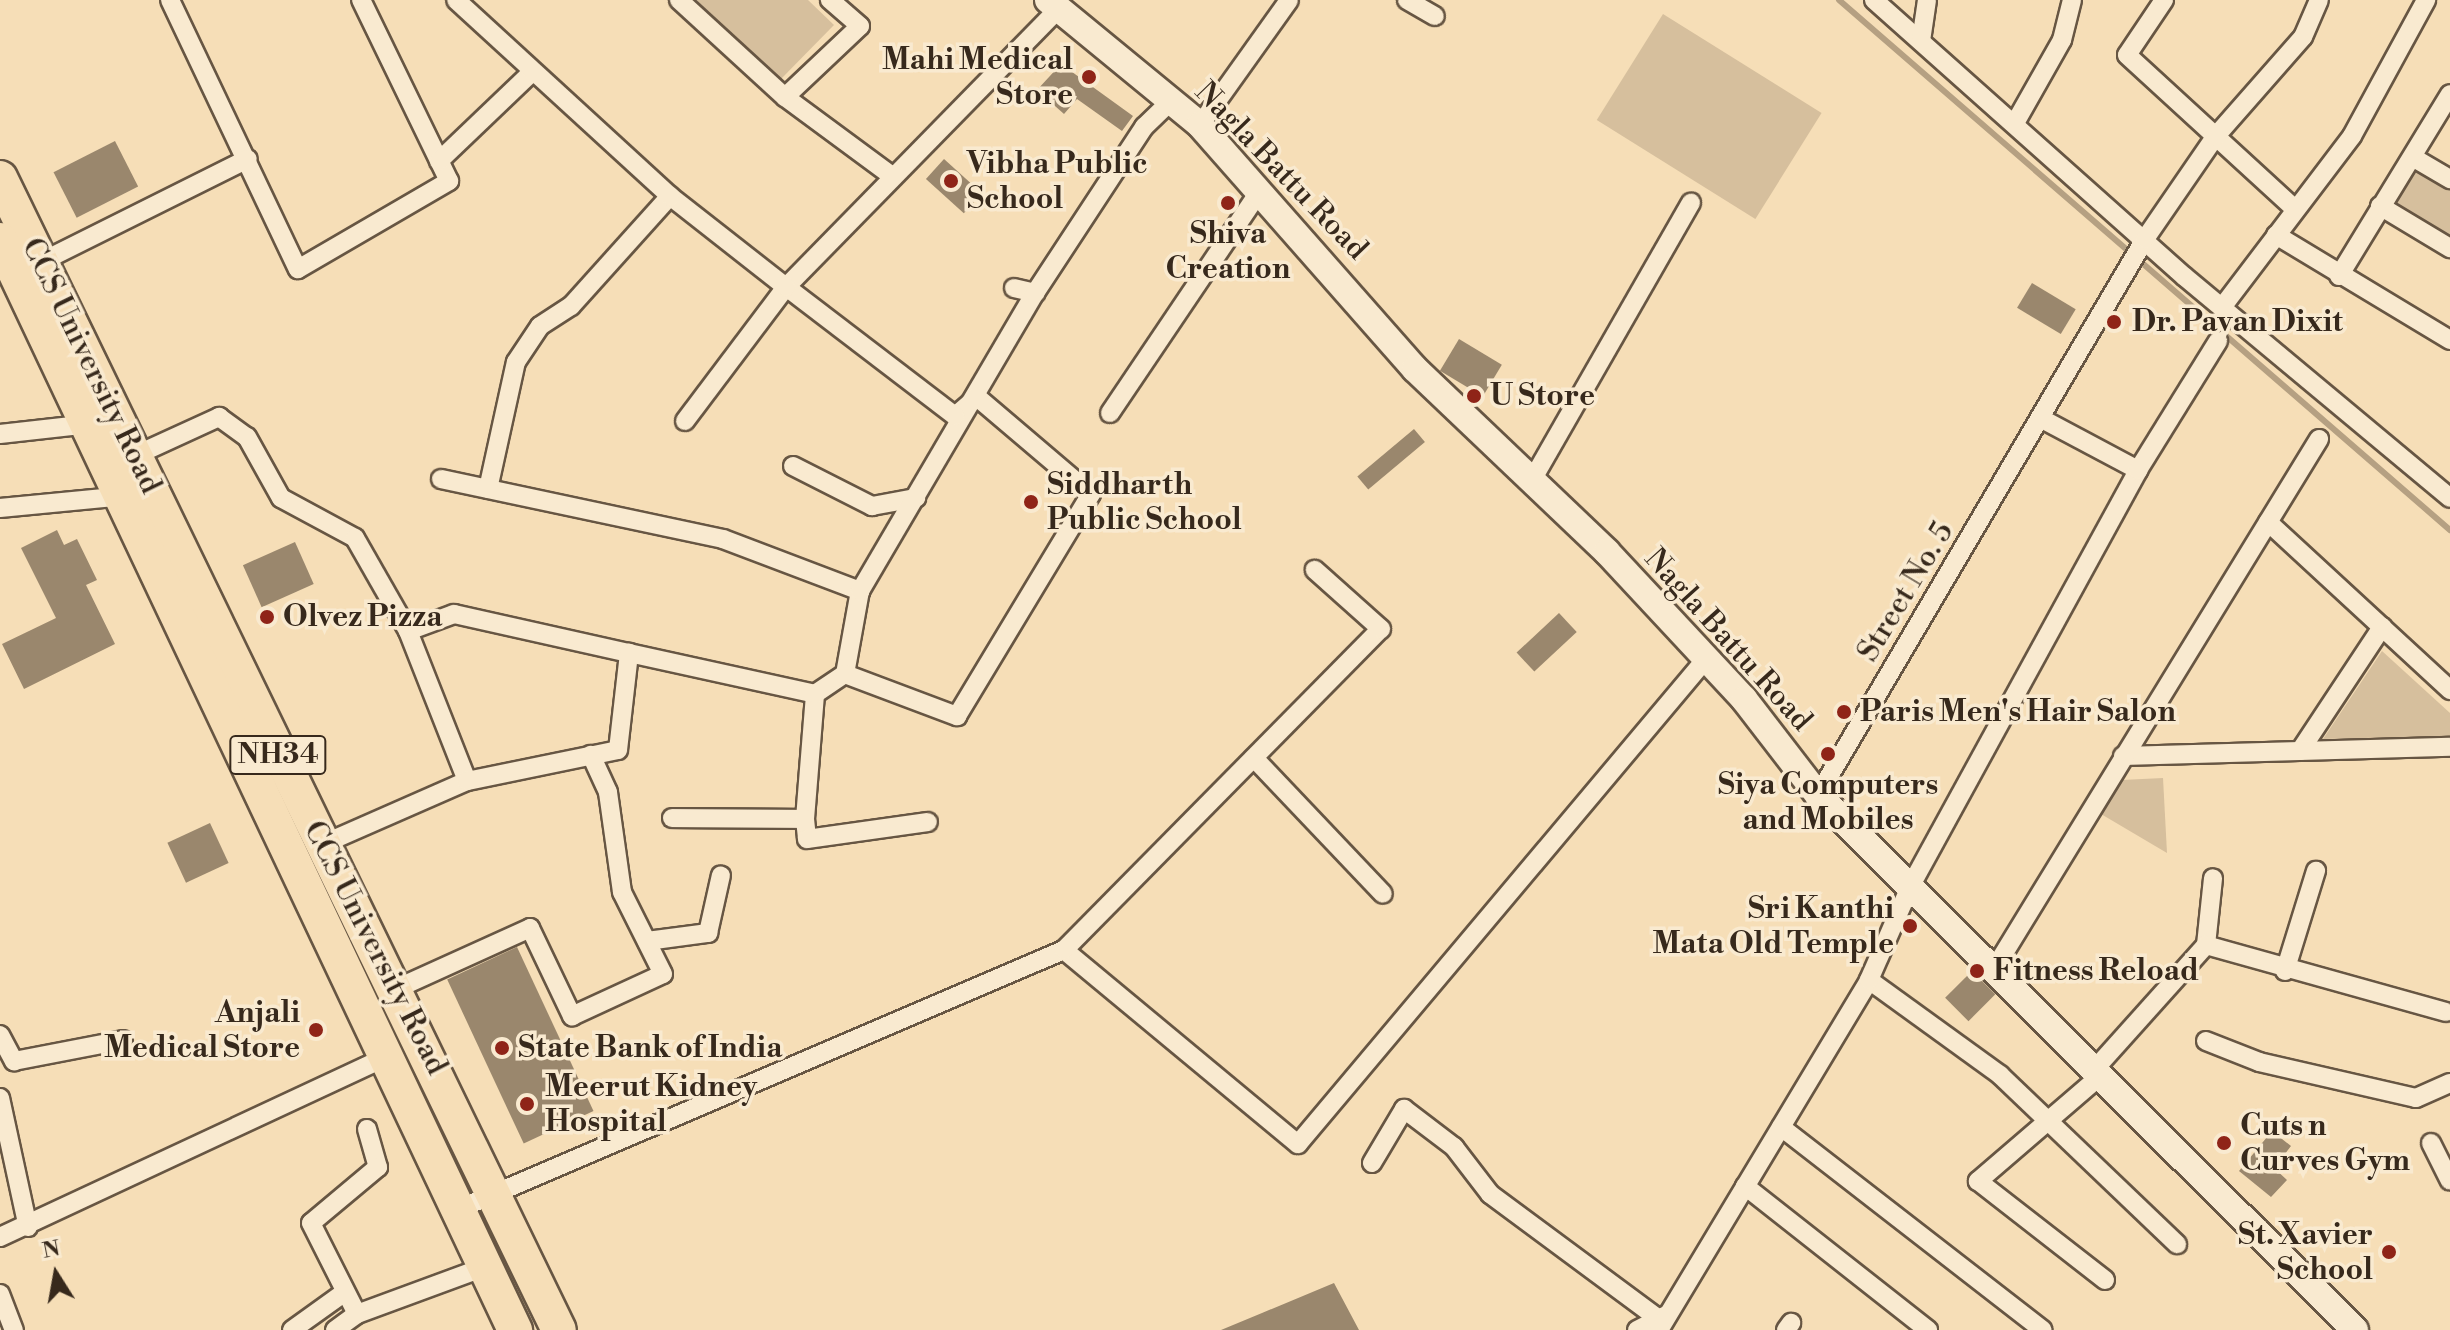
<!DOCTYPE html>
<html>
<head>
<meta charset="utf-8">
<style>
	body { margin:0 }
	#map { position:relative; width:2450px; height:1330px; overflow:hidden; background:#f6deb7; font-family:"Libre Bodoni",serif }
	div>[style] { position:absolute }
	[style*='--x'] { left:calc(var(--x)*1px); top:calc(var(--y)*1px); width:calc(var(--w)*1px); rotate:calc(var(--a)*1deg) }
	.green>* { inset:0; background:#d6bf9d; transform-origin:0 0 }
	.stream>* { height:6px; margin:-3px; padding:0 3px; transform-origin:3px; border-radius:3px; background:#b5a082 }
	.building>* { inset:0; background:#9a876d; transform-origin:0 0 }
	.roads { filter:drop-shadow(2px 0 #675643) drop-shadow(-2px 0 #675643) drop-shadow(0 2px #675643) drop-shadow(0 -2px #675643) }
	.street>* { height:18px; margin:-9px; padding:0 9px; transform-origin:9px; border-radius:9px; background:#f9ead0 }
	.secondary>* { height:26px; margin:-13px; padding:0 13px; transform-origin:13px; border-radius:13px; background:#f9ead0 }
	.highway>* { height:34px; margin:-17px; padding:0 17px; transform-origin:17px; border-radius:17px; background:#f6deb7 }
	.dots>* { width:22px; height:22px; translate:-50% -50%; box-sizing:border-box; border:4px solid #f9ead0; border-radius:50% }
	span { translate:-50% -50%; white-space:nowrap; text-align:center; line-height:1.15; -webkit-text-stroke:7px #f9ead0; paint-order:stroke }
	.shield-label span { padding:2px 6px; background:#f9ead0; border:2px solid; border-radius:6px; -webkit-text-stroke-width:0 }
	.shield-label { font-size:28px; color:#37291c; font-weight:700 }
	.poi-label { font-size:30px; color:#37291c; font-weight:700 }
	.right { translate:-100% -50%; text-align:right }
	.left { translate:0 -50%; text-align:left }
	.street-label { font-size:30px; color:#37291c }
	.north { position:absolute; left:16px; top:1234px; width:80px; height:80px; -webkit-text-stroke:6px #f9ead0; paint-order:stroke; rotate:349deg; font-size:22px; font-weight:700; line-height:32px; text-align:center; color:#37291c }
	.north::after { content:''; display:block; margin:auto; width:28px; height:36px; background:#37291c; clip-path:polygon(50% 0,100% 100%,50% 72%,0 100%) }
</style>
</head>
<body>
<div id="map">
	<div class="green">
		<i style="clip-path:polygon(696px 0,808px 0,834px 25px,780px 80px)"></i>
		<i style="left:1663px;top:14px;width:187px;height:125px;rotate:32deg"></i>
		<i style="clip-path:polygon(2410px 159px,2450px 184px,2450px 242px,2384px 198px)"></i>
		<i style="clip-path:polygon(2382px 651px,2450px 713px,2450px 736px,2323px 739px)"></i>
		<i style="clip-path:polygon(2163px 778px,2167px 853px,2101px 814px,2122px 780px)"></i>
	</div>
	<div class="stream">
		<i style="--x:1839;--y:0;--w:809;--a:40.94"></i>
	</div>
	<div class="building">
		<i style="clip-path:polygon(1061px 64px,1133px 116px,1122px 131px,1077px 99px,1064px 114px,1037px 90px)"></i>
		<i style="left:115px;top:141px;width:51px;height:69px;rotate:63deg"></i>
		<i style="left:944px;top:159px;width:51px;height:27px;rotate:42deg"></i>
		<i style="left:2032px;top:283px;width:51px;height:29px;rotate:31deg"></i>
		<i style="left:1459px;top:339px;width:50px;height:37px;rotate:31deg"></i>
		<i style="left:1414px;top:429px;width:17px;height:74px;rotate:50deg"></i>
		<i style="clip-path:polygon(57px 530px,64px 545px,77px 539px,97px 580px,86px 585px,115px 644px,24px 689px,2px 644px,56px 618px,21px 548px)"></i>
		<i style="left:295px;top:542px;width:46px;height:57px;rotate:66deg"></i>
		<i style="left:1559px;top:613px;width:26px;height:58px;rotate:47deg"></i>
		<i style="left:210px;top:823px;width:44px;height:47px;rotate:65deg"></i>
		<i style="left:517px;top:947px;width:181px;height:77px;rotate:65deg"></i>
		<i style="left:1972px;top:971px;width:33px;height:38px;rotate:45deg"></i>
		<i style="clip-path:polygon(2272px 1131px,2291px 1146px,2274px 1168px,2287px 1180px,2271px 1197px,2239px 1171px)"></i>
		<i style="clip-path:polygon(1334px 1283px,1359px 1330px,1221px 1330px,1262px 1313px)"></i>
	</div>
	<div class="roads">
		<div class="street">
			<i style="--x:170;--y:0;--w:298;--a:64.6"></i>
			<i style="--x:298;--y:269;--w:175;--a:-30.2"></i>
			<i style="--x:449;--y:181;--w:201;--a:-115.9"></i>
			<i style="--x:679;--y:0;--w:144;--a:42.5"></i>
			<i style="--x:785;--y:97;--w:133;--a:36.4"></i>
			<i style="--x:1407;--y:0;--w:32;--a:30"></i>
			<i style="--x:1874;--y:0;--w:416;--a:41.7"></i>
			<i style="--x:2185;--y:277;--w:345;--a:39.8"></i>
			<i style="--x:2164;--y:0;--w:66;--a:123.9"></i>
			<i style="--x:2127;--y:55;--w:228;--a:42.5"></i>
			<i style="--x:1921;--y:41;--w:41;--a:-81.7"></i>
			<i style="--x:785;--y:97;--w:103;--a:-43.4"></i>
			<i style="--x:860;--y:26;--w:40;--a:-139"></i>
			<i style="--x:2015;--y:123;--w:95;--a:-60.5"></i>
			<i style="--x:2062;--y:40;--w:41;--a:-76"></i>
			<i style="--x:1200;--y:125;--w:153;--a:-54.5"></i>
			<i style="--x:2414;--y:158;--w:42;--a:30.3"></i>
			<i style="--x:439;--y:161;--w:127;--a:-43.7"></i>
			<i style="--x:2380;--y:206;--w:82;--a:31"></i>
			<i style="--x:2276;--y:235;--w:203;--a:31.1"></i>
			<i style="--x:41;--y:262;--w:231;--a:-26.5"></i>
			<i style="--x:2339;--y:276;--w:213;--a:-58.6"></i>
			<i style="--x:1014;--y:288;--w:22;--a:13"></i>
			<i style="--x:2223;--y:306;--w:213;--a:-52.8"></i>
			<i style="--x:2352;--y:136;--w:155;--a:-61.4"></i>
			<i style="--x:1110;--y:413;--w:268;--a:-56"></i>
			<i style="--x:2042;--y:419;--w:109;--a:28"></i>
			<i style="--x:685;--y:421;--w:168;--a:-53"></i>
			<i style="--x:786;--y:287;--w:389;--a:-45.6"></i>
			<i style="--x:0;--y:434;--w:90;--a:-6.4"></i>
			<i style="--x:134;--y:456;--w:94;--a:-24.6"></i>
			<i style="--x:219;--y:417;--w:34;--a:36"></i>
			<i style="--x:247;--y:437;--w:70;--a:60.9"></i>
			<i style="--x:281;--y:498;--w:84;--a:28.4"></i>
			<i style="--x:355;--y:538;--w:107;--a:60.3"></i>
			<i style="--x:408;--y:631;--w:161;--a:68.5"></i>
			<i style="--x:793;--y:466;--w:89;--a:26.9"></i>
			<i style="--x:872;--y:506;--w:45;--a:-10.3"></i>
			<i style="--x:441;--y:479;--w:288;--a:12"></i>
			<i style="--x:723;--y:539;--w:147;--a:20.8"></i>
			<i style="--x:1531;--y:482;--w:322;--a:-60.2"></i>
			<i style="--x:488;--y:489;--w:130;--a:-77.6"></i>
			<i style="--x:516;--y:362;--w:43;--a:-56.3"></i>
			<i style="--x:540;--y:326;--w:37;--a:-33"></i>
			<i style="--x:571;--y:306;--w:148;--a:-48"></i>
			<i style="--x:0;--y:508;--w:125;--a:-5.5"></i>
			<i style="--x:2268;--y:522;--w:248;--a:42.7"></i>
			<i style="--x:408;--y:631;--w:49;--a:-20.3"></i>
			<i style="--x:454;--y:614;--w:179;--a:12.6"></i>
			<i style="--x:845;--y:674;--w:84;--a:-79.8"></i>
			<i style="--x:860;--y:591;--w:346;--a:-59.6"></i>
			<i style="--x:1035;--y:293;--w:199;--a:-56.7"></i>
			<i style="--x:1144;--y:127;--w:37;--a:-44"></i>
			<i style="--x:2300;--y:751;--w:149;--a:-56.5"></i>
			<i style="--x:2123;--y:756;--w:327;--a:-1.6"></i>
			<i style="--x:1254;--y:758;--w:187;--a:46.5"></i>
			<i style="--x:1818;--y:795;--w:645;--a:-59.54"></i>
			<i style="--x:2145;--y:239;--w:124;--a:-55.5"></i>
			<i style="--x:2215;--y:137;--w:133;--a:-48.7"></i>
			<i style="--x:2303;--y:37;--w:40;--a:-66.6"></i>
			<i style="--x:672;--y:818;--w:133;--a:0.4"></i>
			<i style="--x:805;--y:819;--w:125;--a:-85.4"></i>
			<i style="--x:805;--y:819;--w:20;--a:84"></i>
			<i style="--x:807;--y:839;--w:122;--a:-8"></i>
			<i style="--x:321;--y:845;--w:159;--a:-23.7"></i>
			<i style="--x:467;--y:781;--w:154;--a:-11.6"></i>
			<i style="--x:618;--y:750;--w:98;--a:-83.5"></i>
			<i style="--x:629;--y:653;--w:190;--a:12.4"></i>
			<i style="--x:815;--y:694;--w:36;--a:-34"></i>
			<i style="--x:845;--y:674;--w:120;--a:20.6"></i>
			<i style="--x:957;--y:716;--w:259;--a:-58.9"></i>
			<i style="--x:1091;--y:494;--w:150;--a:-139.6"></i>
			<i style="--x:977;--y:397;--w:29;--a:139"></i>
			<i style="--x:955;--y:416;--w:213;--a:-142.6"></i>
			<i style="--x:786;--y:287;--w:147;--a:-141.9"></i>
			<i style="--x:670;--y:196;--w:290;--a:-137.5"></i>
			<i style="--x:647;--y:941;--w:62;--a:-7.5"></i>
			<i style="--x:708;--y:933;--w:59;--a:-77.4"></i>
			<i style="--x:2206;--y:945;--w:67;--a:-84"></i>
			<i style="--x:1064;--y:950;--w:304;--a:39.7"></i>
			<i style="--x:1298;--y:1144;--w:632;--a:-49.94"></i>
			<i style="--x:1993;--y:971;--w:624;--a:-58.5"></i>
			<i style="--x:2285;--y:971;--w:105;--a:-72.8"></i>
			<i style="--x:1869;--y:980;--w:162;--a:35.9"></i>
			<i style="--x:2000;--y:1075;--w:245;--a:43.7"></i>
			<i style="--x:398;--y:988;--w:145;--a:-24.4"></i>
			<i style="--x:530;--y:928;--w:98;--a:64.5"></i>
			<i style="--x:572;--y:1016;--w:100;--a:-24.8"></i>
			<i style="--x:663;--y:974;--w:92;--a:-116.6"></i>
			<i style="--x:622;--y:892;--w:101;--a:-98"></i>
			<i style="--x:608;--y:792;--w:41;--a:-114.7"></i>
			<i style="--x:0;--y:1035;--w:30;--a:62"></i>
			<i style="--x:14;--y:1061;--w:111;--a:-10.9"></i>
			<i style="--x:2206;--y:1041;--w:57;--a:21.6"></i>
			<i style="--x:2259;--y:1062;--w:161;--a:12.9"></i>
			<i style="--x:2416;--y:1098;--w:37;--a:-24"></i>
			<i style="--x:2093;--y:1071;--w:169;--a:-48.1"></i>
			<i style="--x:2206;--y:945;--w:249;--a:15.6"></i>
			<i style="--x:2099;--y:1077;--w:160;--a:139.3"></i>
			<i style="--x:1978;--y:1181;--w:161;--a:37.9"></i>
			<i style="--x:0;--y:1098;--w:132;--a:77.8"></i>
			<i style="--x:1781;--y:1127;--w:331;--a:37.8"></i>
			<i style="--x:367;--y:1129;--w:40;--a:74"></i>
			<i style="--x:378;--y:1167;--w:87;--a:140.1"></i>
			<i style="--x:311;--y:1223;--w:102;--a:63.2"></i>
			<i style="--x:357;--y:1314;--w:136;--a:-20.2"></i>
			<i style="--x:2431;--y:1143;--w:42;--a:63.4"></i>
			<i style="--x:1372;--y:1163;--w:63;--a:-59.3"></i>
			<i style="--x:1404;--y:1109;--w:63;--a:37.2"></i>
			<i style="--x:1454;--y:1147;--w:59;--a:52.5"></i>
			<i style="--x:1490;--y:1194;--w:210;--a:36.5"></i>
			<i style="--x:1745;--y:1186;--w:233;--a:38.2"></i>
			<i style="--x:459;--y:1209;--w:658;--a:-23.18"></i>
			<i style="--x:1064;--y:950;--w:451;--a:-45.4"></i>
			<i style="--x:1381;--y:629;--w:89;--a:-138.2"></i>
			<i style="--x:0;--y:1237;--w:423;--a:-25"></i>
			<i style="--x:0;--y:1294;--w:39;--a:69"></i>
			<i style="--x:292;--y:1330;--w:65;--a:-35.6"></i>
			<i style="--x:335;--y:1330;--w:27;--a:-36"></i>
			<i style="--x:1637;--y:1330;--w:33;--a:-27"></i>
			<i style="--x:1659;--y:1330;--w:408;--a:-59"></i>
			<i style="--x:1869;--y:980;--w:102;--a:-66.2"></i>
			<i style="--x:1910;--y:887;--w:475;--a:-61.3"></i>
			<i style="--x:2138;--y:470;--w:152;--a:-58.2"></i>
			<i style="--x:1786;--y:1330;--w:9;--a:-54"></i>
		</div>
		<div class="secondary">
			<i style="--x:1048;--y:0;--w:197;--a:39.4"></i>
			<i style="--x:1200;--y:125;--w:325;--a:48.6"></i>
			<i style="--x:1415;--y:369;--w:265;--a:43.6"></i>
			<i style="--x:1607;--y:552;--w:201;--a:47"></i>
			<i style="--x:1744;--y:699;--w:121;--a:52.4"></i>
			<i style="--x:1818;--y:795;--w:758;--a:44.89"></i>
		</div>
		<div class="highway">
			<i style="--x:0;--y:178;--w:1280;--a:64.12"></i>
			<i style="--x:0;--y:240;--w:1206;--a:64.71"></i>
		</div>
	</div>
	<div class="dots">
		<i style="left:1089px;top:77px;background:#8f2418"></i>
		<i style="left:951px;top:181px;background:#8f2418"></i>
		<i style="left:1228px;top:203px;background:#8f2418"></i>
		<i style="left:2114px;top:322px;background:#8f2418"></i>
		<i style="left:1474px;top:396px;background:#8f2418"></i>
		<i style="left:1031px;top:502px;background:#8f2418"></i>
		<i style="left:267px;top:617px;background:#8f2418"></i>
		<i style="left:1844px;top:712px;background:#8f2418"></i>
		<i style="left:1828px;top:754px;background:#8f2418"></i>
		<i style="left:1910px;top:926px;background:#8f2418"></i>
		<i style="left:1977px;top:971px;background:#8f2418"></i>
		<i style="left:316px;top:1030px;background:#8f2418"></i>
		<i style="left:502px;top:1048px;background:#8f2418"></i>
		<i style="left:527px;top:1104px;background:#8f2418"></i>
		<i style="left:2224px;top:1143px;background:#8f2418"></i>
		<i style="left:2389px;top:1252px;background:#8f2418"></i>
	</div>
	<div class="shield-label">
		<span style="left:278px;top:755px">NH34</span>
	</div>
	<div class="poi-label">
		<span class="right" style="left:1073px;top:77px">Mahi Medical<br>Store</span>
		<span class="left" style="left:967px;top:181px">Vibha Public<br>School</span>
		<span style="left:1228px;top:251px">Shiva<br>Creation</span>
		<span class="left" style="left:2132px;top:322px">Dr. Pavan Dixit</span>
		<span class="left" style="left:1490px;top:396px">U Store</span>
		<span class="left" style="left:1047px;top:502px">Siddharth<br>Public School</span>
		<span class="left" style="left:283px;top:617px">Olvez Pizza</span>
		<span class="left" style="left:1860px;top:712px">Paris Men's Hair Salon</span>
		<span style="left:1828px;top:802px">Siya Computers<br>and Mobiles</span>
		<span class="right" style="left:1894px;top:926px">Sri Kanthi<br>Mata Old Temple</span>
		<span class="left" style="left:1993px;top:971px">Fitness Reload</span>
		<span class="right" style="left:300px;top:1030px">Anjali<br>Medical Store</span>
		<span class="left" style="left:518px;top:1048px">State Bank of India</span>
		<span class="left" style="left:545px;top:1104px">Meerut Kidney<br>Hospital</span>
		<span class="left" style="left:2240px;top:1143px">Cuts n<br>Curves Gym</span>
		<span class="right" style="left:2373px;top:1252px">St. Xavier<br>School</span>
	</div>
	<div class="street-label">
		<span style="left:1281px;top:171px;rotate:46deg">Nagla Battu Road</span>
		<span style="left:91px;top:366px;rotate:64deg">CCS University Road</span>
		<span style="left:1906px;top:592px;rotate:-59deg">Street No. 5</span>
		<span style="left:1728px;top:640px;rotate:48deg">Nagla Battu Road</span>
		<span style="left:375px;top:948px;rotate:63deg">CCS University Road</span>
	</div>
	<div class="north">N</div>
</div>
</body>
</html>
